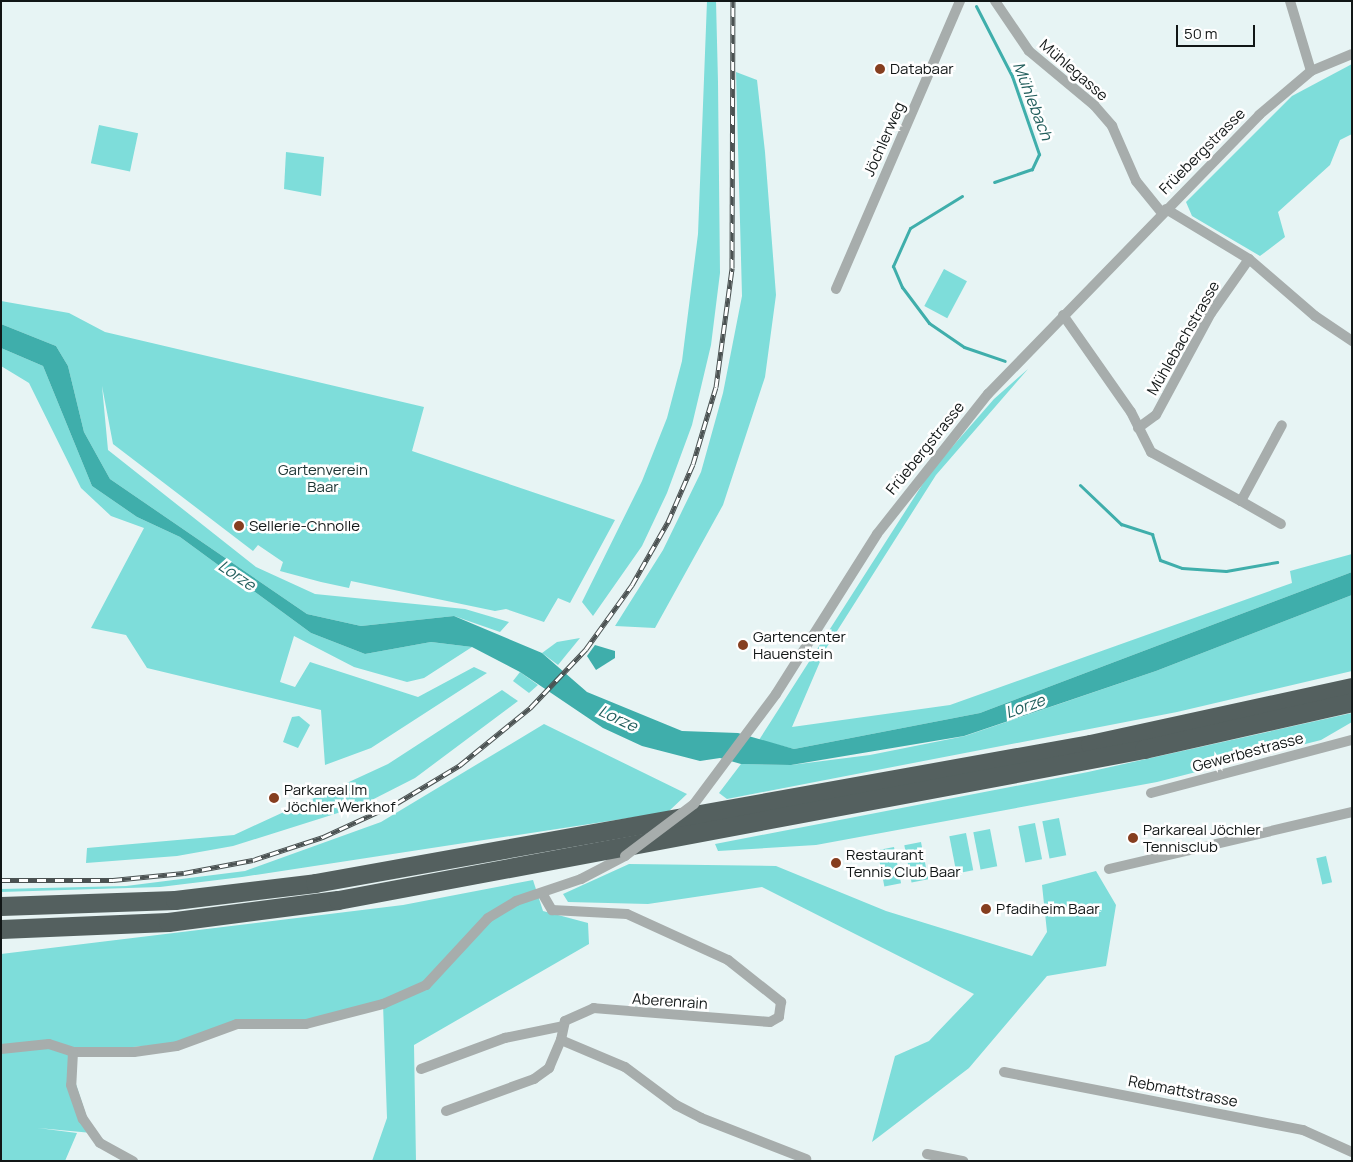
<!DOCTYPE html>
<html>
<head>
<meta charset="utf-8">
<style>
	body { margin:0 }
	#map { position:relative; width:1353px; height:1162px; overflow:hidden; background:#e7f4f4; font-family:Manrope,sans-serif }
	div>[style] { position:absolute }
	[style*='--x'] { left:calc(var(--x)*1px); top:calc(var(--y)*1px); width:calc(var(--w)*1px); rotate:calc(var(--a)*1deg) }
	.green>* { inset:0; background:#7eddda; transform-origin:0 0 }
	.water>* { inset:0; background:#3faeab }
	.stream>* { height:3px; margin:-1.5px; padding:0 1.5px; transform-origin:1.5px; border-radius:1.5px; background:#3faeab }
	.minor>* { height:10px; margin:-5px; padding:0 5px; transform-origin:5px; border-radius:5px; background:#a7adac }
	.motorway>* { height:19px; margin:-9.5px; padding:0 9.5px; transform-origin:9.5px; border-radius:9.5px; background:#54605f }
	.rail>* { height:5px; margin-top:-2.5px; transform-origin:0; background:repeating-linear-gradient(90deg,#fff 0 9px,#4b5252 0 18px); box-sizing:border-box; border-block:1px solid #4b5252 }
	.minor-bridge>* { height:10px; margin:-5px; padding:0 5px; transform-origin:5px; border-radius:5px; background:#a7adac }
	.dots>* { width:14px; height:14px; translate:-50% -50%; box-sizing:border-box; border:2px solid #fff; border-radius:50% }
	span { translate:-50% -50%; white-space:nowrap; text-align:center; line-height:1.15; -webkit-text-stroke:5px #fff; paint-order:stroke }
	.poi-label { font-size:15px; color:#111616 }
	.left { translate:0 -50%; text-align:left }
	.street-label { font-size:15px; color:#111616 }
	.park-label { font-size:15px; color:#1c3433 }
	.water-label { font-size:16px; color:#235f5d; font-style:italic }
	.frame { position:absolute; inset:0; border:2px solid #111616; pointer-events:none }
	.scale { position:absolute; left:1176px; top:25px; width:79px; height:22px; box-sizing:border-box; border:2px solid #111616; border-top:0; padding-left:6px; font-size:15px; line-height:18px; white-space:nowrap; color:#111616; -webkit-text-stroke:4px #fff; paint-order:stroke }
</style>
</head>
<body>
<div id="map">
	<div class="green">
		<i style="clip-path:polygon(707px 1px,716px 1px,718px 82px,720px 273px,711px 345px,692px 425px,667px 493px,642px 546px,593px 616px,582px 602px,642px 481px,667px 418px,682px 361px,698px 234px)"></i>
		<i style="clip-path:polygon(1352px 64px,1352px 134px,1340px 140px,1330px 165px,1278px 212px,1285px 237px,1260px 256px,1192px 216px,1186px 202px,1292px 96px)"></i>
		<i style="clip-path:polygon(736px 72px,757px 80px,765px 152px,776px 295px,765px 377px,723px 505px,655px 628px,615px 626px,663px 550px,701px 472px,723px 393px,742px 296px)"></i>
		<i style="left:99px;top:125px;width:40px;height:39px;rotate:12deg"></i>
		<i style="clip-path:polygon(286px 152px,324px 157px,321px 196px,284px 189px)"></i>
		<i style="left:944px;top:269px;width:26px;height:42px;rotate:28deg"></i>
		<i style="clip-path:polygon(1px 301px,69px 313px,105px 332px,424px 407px,412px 451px,615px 520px,570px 603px,558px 598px,544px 622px,506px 609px,495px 611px,351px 581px,349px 588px,321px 582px,280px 571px,283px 562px,258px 545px,253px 551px,113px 444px,102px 386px,108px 450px,256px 567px,315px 594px,465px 609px,509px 622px,500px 632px,454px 616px,361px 626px,307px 614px,110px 479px,84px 432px,68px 366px,56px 346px,1px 324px)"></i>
		<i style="clip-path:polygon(1px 348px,43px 366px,92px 486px,137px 517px,180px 537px,311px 633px,365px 654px,431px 642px,472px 647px,424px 678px,407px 682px,354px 667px,294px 636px,280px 682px,295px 687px,310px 662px,418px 697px,474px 667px,487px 673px,371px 748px,325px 765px,321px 710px,147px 668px,126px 635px,91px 628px,144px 528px,111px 516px,81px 488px,29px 383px,1px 366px)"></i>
		<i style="clip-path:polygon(1028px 369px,936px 475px,825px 650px,792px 727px,950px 705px,1292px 583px,1290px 571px,1352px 554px,1352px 572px,980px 713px,794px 749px,759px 740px,931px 471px,994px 399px)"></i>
		<i style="clip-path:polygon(1352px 595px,1352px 671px,1177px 712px,727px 799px,719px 793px,741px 764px,791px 765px,870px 755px,965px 736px,1156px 671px)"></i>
		<i style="clip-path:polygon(580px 638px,558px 665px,542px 653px,557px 642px)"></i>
		<i style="clip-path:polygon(520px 672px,538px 685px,529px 693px,513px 681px)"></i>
		<i style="clip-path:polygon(502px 690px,518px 701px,415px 778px,360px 806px,233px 846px,177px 856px,86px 863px,87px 848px,234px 835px,388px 764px)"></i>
		<i style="clip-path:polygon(1352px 713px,1352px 722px,1321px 740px,1157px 782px,816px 845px,718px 851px,715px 844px,1088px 772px)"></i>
		<i style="clip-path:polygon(299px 716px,310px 725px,298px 748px,283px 742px,292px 717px)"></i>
		<i style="clip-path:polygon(544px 724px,687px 794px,668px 812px,242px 877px,160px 887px,1px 892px,1px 889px,126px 886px,245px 871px,381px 822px)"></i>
		<i style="left:1059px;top:818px;width:38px;height:17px;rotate:79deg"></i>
		<i style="left:1035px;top:823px;width:37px;height:17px;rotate:79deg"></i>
		<i style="left:990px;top:829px;width:38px;height:17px;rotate:79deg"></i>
		<i style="left:966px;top:833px;width:38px;height:17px;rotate:79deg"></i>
		<i style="left:921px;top:842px;width:38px;height:17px;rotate:79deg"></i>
		<i style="left:894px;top:847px;width:37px;height:17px;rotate:79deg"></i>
		<i style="left:1326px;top:856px;width:27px;height:10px;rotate:77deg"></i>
		<i style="clip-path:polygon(629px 864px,776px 866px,886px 911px,1032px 956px,1047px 932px,1042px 885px,1096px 871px,1116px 905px,1106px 966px,1047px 976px,969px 1068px,872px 1142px,895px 1056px,929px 1041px,974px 994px,762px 887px,648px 904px,568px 902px,563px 894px)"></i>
		<i style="clip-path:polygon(533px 880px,543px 911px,588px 923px,589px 944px,414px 1045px,416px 1161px,372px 1161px,387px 1118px,383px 1004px,327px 1019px,237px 1024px,193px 1042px,73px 1052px,70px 1066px,92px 1133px,38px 1128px,77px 1133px,65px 1161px,1px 1161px,1px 954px,403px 905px)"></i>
	</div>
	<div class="water">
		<i style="clip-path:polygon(1px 324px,56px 346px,68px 366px,84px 432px,110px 479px,307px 614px,361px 626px,454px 616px,542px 653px,587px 692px,682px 731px,738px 733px,794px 749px,980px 713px,1352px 572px,1352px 595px,1156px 671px,964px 736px,791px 765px,741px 764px,720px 758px,700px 761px,642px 746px,603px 728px,520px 672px,472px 647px,431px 642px,365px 654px,311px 633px,180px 537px,137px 517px,92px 486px,43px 366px,1px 348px)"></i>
		<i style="clip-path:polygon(595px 645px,615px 651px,615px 658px,596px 670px,587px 656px)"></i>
	</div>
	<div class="stream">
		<i style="--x:976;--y:6;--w:79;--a:62.8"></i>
		<i style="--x:1012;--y:76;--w:83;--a:70.9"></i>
		<i style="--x:1039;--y:154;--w:17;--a:115"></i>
		<i style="--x:1032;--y:169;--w:40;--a:161.1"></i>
		<i style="--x:962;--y:196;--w:61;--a:148.4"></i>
		<i style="--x:910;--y:228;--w:42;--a:114.1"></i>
		<i style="--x:893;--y:266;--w:23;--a:67"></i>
		<i style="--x:902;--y:287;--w:45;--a:53.1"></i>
		<i style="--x:929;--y:323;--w:42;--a:34.4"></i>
		<i style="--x:964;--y:347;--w:43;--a:18.9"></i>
		<i style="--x:1080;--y:485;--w:57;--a:43.6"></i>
		<i style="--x:1121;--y:524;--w:33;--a:18"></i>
		<i style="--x:1152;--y:534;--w:27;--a:73"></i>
		<i style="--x:1160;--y:560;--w:23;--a:20"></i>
		<i style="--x:1182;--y:568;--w:44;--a:3.9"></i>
		<i style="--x:1226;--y:571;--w:52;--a:-10"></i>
	</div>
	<div class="minor">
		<i style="--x:995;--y:1;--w:60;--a:55.8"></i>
		<i style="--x:1029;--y:51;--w:85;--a:39.7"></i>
		<i style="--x:1094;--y:105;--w:28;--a:49"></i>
		<i style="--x:1112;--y:126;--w:60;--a:66.4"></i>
		<i style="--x:1136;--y:181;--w:41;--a:50.9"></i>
		<i style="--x:1290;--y:1;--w:73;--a:73.3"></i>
		<i style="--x:1166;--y:209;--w:97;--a:31.1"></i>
		<i style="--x:1249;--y:259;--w:87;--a:40.8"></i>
		<i style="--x:1315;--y:316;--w:45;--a:34"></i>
		<i style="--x:836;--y:289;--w:314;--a:-66.7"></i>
		<i style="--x:1063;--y:315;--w:118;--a:55"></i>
		<i style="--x:1131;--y:412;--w:45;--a:63.4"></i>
		<i style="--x:1151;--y:452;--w:102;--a:28.6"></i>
		<i style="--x:1241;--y:501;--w:86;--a:-61.7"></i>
		<i style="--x:1138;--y:428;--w:22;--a:-36"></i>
		<i style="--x:1156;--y:415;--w:116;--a:-61.7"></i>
		<i style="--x:1211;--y:313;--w:66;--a:-54.9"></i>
		<i style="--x:1241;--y:501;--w:46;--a:29.9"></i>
		<i style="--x:776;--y:694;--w:189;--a:-57.7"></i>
		<i style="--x:877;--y:534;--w:179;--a:-51.6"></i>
		<i style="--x:988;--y:394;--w:389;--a:-45.8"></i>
		<i style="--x:1259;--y:115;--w:68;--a:-40.2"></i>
		<i style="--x:1311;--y:71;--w:44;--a:-22.5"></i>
		<i style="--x:1151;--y:793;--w:208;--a:-14.8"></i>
		<i style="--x:1109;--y:869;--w:250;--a:-13.2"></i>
		<i style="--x:542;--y:893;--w:20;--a:60"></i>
		<i style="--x:552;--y:910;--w:75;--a:3.1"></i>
		<i style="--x:627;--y:914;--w:111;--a:24.5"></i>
		<i style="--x:728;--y:960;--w:68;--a:38.4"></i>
		<i style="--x:781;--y:1002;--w:15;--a:98"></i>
		<i style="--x:779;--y:1017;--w:10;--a:151"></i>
		<i style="--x:770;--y:1022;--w:177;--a:-175.5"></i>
		<i style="--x:594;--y:1008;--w:32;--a:156"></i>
		<i style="--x:565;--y:1021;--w:19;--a:102"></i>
		<i style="--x:561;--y:1040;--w:69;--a:22.9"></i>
		<i style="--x:625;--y:1067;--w:64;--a:36.7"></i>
		<i style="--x:676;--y:1105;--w:28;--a:27"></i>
		<i style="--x:701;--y:1118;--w:113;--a:21.3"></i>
		<i style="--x:1;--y:1049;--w:48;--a:-5.9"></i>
		<i style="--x:49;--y:1044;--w:25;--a:18"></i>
		<i style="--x:73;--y:1052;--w:61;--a:0"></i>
		<i style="--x:134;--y:1052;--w:43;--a:-7.9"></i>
		<i style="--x:177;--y:1046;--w:64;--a:-20.1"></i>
		<i style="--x:237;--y:1024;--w:69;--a:0"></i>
		<i style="--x:306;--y:1024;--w:80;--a:-14.6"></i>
		<i style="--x:383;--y:1004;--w:47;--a:-23.8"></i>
		<i style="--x:426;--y:985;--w:91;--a:-47.2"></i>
		<i style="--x:488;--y:918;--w:33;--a:-31"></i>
		<i style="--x:516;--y:901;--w:69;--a:-18.7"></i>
		<i style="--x:581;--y:879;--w:50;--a:-27.6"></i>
		<i style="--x:73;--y:1052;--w:33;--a:93"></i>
		<i style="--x:71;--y:1085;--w:36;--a:71"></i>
		<i style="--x:83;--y:1119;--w:29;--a:55"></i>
		<i style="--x:100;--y:1143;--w:38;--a:29"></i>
		<i style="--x:421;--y:1069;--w:90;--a:-20.3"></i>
		<i style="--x:505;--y:1038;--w:59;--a:-11.7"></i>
		<i style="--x:1004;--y:1072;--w:305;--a:11"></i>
		<i style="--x:1303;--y:1130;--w:54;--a:24.2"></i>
		<i style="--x:446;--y:1111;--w:94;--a:-20"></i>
		<i style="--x:534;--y:1079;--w:19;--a:-36"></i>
		<i style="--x:549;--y:1068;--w:30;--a:-67"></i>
		<i style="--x:927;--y:1154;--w:37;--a:11"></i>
	</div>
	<div class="motorway">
		<i style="--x:1;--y:906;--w:174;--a:-2"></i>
		<i style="--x:175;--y:900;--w:141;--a:-6.9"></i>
		<i style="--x:315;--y:883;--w:787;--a:-10.17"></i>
		<i style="--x:1090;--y:744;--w:268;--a:-12.3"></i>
		<i style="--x:1;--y:929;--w:167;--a:-2.4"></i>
		<i style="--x:168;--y:922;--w:171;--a:-7.4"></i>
		<i style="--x:338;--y:900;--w:820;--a:-10.61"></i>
		<i style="--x:1144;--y:749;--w:213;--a:-12.7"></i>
	</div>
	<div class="rail">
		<i style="--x:1;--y:880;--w:112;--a:0"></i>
		<i style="--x:113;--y:880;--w:71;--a:-5.6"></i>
		<i style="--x:184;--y:873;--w:70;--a:-10.7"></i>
		<i style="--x:253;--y:860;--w:74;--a:-18.2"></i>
		<i style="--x:323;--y:837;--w:81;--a:-24.7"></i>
		<i style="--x:397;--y:803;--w:74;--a:-31.1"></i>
		<i style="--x:460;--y:765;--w:92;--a:-39.2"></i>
		<i style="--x:531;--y:707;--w:80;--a:-46.5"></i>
		<i style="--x:586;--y:649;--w:79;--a:-54.3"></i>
		<i style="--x:632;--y:585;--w:73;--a:-60.3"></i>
		<i style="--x:668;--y:522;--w:63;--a:-66.7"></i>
		<i style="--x:693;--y:464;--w:80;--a:-73.4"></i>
		<i style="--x:716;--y:387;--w:120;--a:-82.3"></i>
		<i style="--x:732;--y:268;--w:267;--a:-89.8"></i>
	</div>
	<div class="minor-bridge">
		<i style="--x:625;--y:856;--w:86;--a:-37"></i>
		<i style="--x:694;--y:804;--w:137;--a:-53.3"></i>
	</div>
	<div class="dots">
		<i style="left:880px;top:69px;background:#863e1f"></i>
		<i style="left:239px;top:526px;background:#863e1f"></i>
		<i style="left:743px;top:645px;background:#863e1f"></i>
		<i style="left:274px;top:798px;background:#863e1f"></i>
		<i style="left:1133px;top:838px;background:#863e1f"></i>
		<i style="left:836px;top:863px;background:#863e1f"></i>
		<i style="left:986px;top:909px;background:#863e1f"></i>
	</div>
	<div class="poi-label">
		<span class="left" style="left:890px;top:69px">Databaar</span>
		<span class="left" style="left:249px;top:526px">Sellerie-Chnolle</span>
		<span class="left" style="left:753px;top:645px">Gartencenter<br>Hauenstein</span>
		<span class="left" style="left:284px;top:798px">Parkareal Im<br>Jöchler Werkhof</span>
		<span class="left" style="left:1143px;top:838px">Parkareal Jöchler<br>Tennisclub</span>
		<span class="left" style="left:846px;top:863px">Restaurant<br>Tennis Club Baar</span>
		<span class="left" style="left:996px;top:909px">Pfadiheim Baar</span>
	</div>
	<div class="street-label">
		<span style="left:1074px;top:70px;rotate:41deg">Mühlegasse</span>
		<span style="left:884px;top:139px;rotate:-66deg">Jöchlerweg</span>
		<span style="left:1202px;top:151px;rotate:-45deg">Früebergstrasse</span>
		<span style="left:1183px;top:338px;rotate:-60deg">Mühlebachstrasse</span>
		<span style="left:925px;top:448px;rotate:-51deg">Früebergstrasse</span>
		<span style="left:1248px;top:752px;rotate:-15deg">Gewerbestrasse</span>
		<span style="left:670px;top:1001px;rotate:4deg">Aberenrain</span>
		<span style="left:1183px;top:1091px;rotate:11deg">Rebmattstrasse</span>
	</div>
	<div class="park-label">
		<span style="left:323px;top:478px">Gartenverein<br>Baar</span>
	</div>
	<div class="water-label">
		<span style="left:1033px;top:101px;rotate:69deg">Mühlebach</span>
		<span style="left:237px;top:575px;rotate:34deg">Lorze</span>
		<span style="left:1025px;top:706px;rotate:-20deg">Lorze</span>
		<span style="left:618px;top:718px;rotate:25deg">Lorze</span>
	</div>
	<div class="frame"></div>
	<div class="scale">50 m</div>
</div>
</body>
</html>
